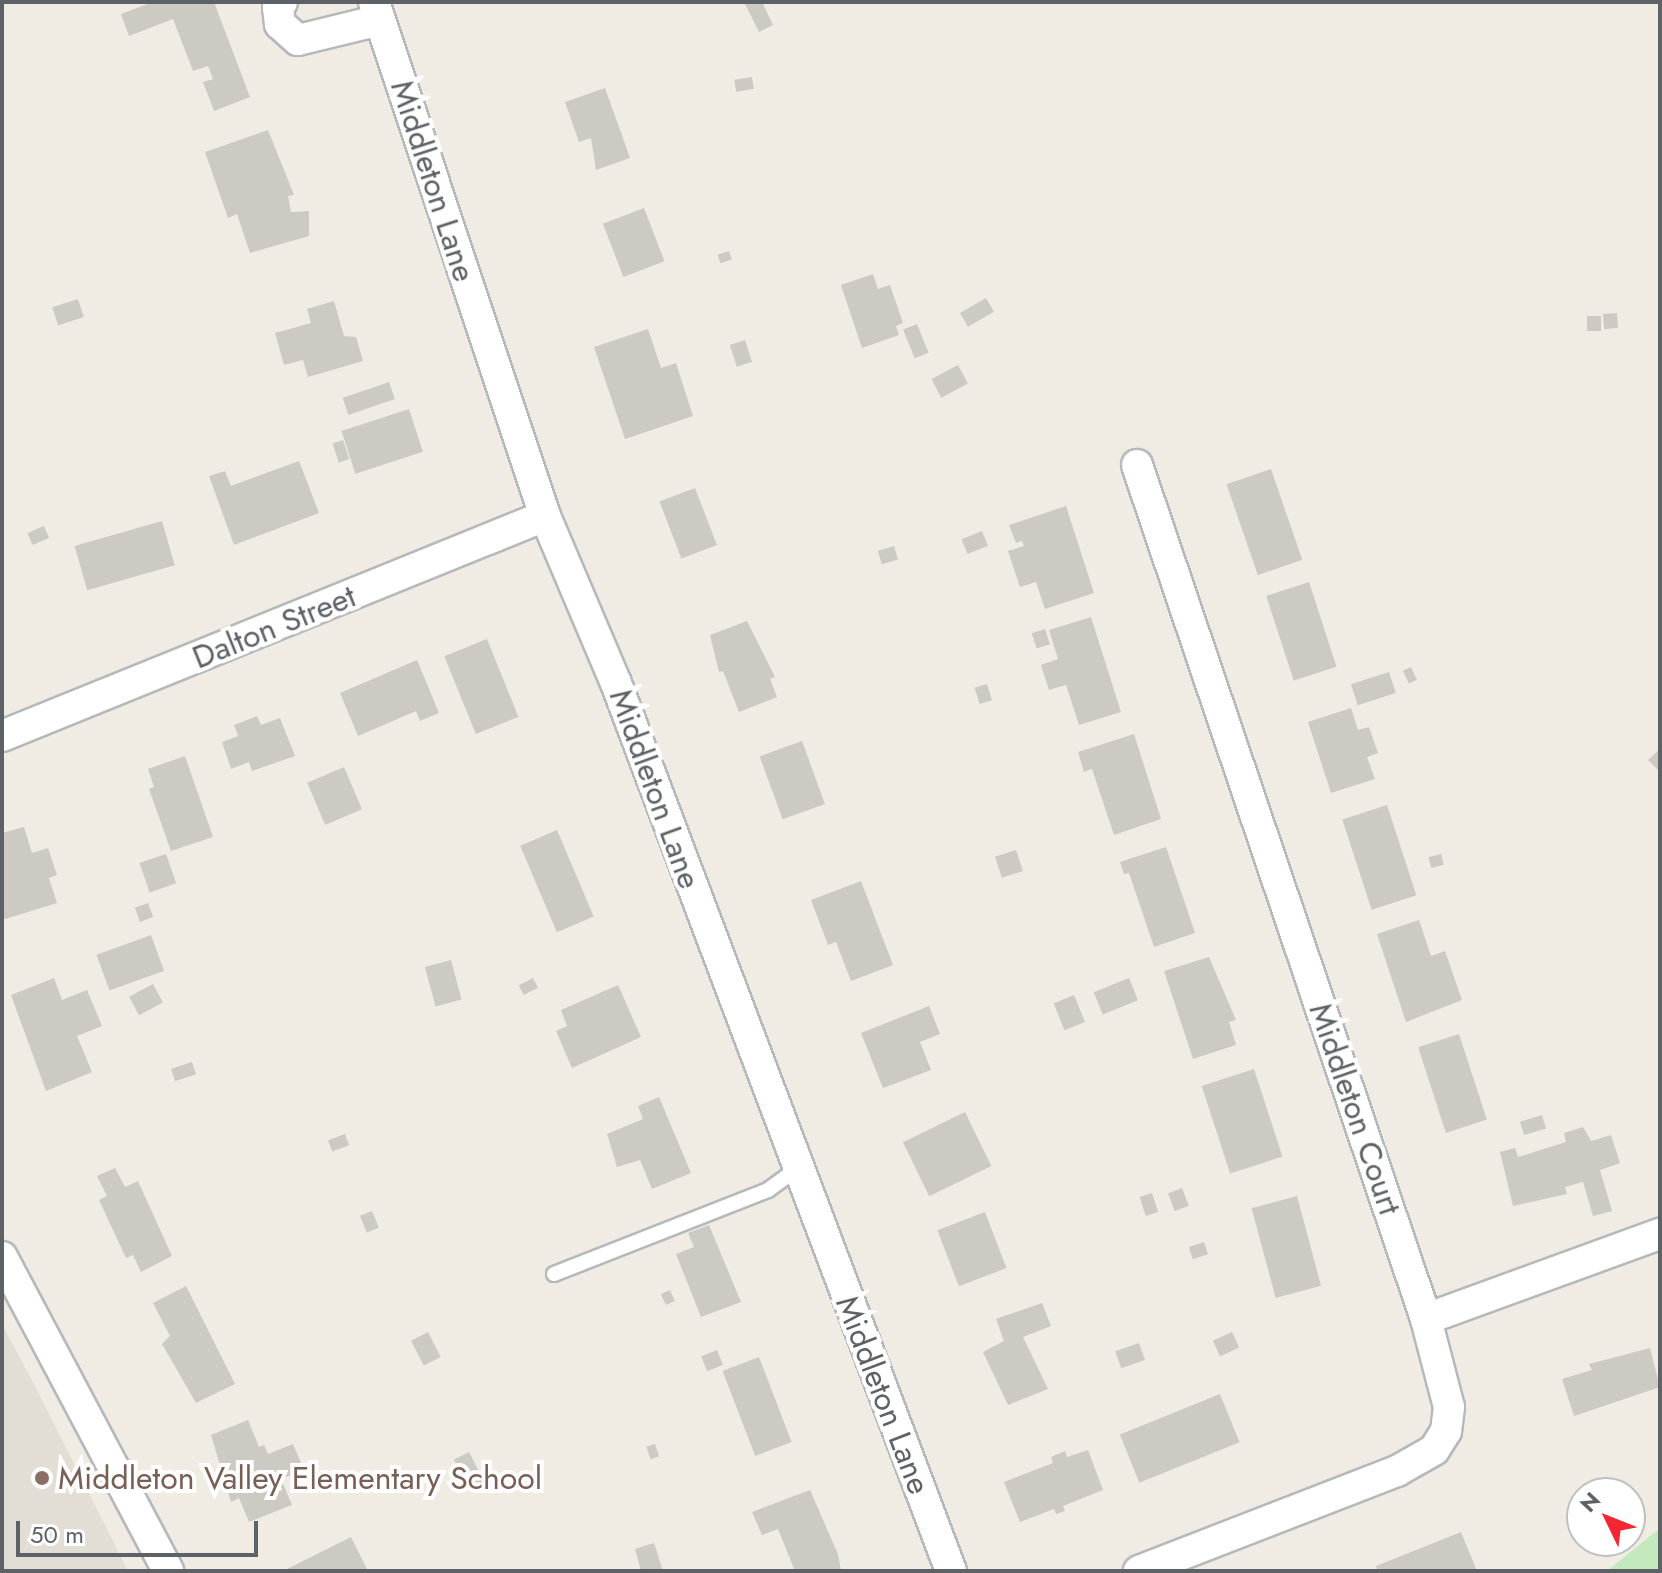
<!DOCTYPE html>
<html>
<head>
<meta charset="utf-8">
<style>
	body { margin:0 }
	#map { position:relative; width:1662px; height:1573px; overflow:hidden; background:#f0ece4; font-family:Jost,sans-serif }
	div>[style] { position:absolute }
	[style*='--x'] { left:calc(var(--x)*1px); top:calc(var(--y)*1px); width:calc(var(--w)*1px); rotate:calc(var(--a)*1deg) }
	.education>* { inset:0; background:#e2ddd5 }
	.green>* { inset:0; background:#c5e9bf }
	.building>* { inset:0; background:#cdc9c3; transform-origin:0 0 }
	.roads { filter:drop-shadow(2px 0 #b5b9bc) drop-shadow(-2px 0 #b5b9bc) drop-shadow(0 2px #b5b9bc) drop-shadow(0 -2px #b5b9bc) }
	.service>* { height:14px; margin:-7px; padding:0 7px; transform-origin:7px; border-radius:7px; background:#fff }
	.minor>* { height:30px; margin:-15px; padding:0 15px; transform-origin:15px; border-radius:15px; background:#fff }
	.dots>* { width:22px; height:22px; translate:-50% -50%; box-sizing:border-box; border:4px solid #fff; border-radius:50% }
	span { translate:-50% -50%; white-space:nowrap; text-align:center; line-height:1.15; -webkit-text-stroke:8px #fff; paint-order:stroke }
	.street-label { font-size:32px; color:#5c6266 }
	.education-label { font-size:32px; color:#785e54 }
	.left { translate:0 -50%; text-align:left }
	.frame { position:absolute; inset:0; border:4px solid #5c6266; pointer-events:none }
	.north { position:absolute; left:1566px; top:1477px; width:80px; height:80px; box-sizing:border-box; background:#fff; border:2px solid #bec0c2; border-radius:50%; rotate:313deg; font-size:22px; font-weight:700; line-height:32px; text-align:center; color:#5c6266 }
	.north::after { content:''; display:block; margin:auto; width:28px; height:36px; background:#f62532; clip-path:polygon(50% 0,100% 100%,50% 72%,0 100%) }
	.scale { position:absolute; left:16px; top:1521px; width:242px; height:36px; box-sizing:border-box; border:4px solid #5c6266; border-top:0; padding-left:10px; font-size:24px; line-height:28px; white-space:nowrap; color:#5c6266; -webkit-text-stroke:6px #fff; paint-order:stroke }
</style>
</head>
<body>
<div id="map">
	<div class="education">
		<i style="clip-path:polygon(2px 1324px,35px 1386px,128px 1571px,2px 1571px)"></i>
	</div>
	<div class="green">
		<i style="clip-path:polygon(1660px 1528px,1660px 1571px,1607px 1571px)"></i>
	</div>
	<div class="building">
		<i style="clip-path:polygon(153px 2px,214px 2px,250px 97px,214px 111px,203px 82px,213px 79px,208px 66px,193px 71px,173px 19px,129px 36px,121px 14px)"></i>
		<i style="clip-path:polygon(744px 2px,762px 2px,773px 25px,759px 32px)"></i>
		<i style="left:752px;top:77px;width:12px;height:18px;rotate:81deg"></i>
		<i style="clip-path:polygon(605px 88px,630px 158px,596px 170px,591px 138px,579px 142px,565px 102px)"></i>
		<i style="clip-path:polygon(268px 130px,294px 195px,288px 196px,291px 212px,309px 211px,309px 236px,250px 253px,237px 214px,228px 218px,205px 152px)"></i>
		<i style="left:644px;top:208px;width:57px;height:44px;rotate:69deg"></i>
		<i style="left:729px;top:251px;width:9px;height:12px;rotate:72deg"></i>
		<i style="clip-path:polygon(873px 274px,878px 289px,890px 285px,903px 323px,896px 326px,899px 335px,862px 348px,841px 285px)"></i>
		<i style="left:986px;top:298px;width:16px;height:30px;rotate:60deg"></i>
		<i style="left:78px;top:299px;width:19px;height:27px;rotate:72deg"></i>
		<i style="clip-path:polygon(334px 301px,344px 336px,356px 337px,363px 361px,308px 377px,303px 360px,284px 365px,275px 333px,311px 323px,307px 309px)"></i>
		<i style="left:1617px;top:313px;width:15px;height:14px;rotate:86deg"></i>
		<i style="left:1587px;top:316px;width:14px;height:15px"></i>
		<i style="left:917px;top:324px;width:31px;height:15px;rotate:68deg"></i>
		<i style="clip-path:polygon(648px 329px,661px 368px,676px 363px,693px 416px,625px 439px,594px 347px)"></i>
		<i style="left:745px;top:340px;width:23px;height:16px;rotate:72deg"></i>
		<i style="left:958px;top:365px;width:21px;height:30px;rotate:62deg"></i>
		<i style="left:389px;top:382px;width:18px;height:49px;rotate:71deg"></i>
		<i style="left:409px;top:409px;width:45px;height:71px;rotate:72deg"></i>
		<i style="left:343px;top:440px;width:20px;height:11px;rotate:72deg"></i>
		<i style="clip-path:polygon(299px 461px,319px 513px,234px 545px,209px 476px,225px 471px,231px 486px)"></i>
		<i style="left:1271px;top:469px;width:96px;height:47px;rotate:71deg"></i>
		<i style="left:695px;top:488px;width:61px;height:38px;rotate:69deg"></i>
		<i style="clip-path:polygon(1066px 506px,1094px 593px,1045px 609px,1036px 582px,1020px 587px,1008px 551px,1024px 546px,1022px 541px,1016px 543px,1009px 525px)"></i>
		<i style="left:162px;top:521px;width:46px;height:91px;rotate:74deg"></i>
		<i style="left:44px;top:526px;width:13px;height:18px;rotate:67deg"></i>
		<i style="left:982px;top:531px;width:16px;height:22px;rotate:68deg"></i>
		<i style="left:894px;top:546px;width:14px;height:17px;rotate:73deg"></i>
		<i style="left:1309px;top:582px;width:89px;height:45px;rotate:72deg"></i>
		<i style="clip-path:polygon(1091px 617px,1121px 712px,1079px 725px,1066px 685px,1049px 690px,1041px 665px,1058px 659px,1049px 630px)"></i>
		<i style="clip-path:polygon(747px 621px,775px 677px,770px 679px,777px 697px,739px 712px,723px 671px,719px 672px,710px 635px)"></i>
		<i style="left:1045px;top:629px;width:16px;height:14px;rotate:72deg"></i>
		<i style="left:487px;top:639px;width:84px;height:46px;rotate:68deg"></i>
		<i style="clip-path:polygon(417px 660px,439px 713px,420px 721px,416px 711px,358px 736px,340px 693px)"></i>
		<i style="left:1411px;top:667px;width:14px;height:9px;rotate:65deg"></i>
		<i style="left:1389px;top:672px;width:22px;height:40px;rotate:72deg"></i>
		<i style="left:987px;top:684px;width:17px;height:13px;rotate:73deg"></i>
		<i style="clip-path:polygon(1351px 708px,1358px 730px,1369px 727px,1378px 753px,1367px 757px,1375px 779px,1331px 793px,1308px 722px)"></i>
		<i style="clip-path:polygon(257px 716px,261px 725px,280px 718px,295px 756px,252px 771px,249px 762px,231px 769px,222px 742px,238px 736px,234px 725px)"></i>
		<i style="clip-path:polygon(1134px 734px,1161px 819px,1114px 835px,1092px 769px,1084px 772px,1078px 752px)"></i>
		<i style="left:802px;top:741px;width:67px;height:45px;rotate:70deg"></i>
		<i style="clip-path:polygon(1660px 749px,1660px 772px,1648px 760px)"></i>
		<i style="clip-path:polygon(185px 756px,213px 837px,171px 851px,149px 789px,154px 787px,148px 769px)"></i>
		<i style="left:344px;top:767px;width:46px;height:40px;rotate:67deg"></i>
		<i style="left:1387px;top:805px;width:95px;height:47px;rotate:72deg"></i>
		<i style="clip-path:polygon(24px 827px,32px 853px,48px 848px,57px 875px,49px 878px,57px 903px,2px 920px,2px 833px)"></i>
		<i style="left:557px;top:830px;width:94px;height:40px;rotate:67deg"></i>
		<i style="clip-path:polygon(1166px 847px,1195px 933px,1154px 947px,1129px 873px,1124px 874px,1120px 862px)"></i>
		<i style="left:1016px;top:850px;width:22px;height:22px;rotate:72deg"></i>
		<i style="left:166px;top:854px;width:31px;height:28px;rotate:71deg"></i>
		<i style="left:1441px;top:854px;width:11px;height:13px;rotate:75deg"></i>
		<i style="clip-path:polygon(861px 881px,893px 965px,851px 981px,836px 942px,828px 945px,811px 900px)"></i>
		<i style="left:148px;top:903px;width:15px;height:14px;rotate:70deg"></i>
		<i style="clip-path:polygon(1419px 920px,1431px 956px,1445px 951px,1462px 1000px,1406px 1022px,1377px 934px)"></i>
		<i style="left:151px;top:935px;width:38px;height:58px;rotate:70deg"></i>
		<i style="clip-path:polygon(1209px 957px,1236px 1020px,1229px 1022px,1236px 1045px,1193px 1059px,1164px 971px)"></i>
		<i style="left:451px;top:960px;width:41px;height:27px;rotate:75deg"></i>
		<i style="clip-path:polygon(54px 978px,62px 1000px,87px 990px,102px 1026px,77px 1036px,92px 1072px,46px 1091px,11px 995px)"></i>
		<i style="left:533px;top:978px;width:11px;height:16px;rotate:63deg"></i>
		<i style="left:1129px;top:978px;width:24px;height:38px;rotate:68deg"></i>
		<i style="left:153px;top:984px;width:21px;height:27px;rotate:62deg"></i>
		<i style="clip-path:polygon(618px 985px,641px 1037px,572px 1068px,556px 1031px,567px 1026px,561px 1010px)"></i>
		<i style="left:1074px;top:995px;width:29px;height:22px;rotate:68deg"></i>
		<i style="clip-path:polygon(929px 1006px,940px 1034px,920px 1042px,931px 1070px,883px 1088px,861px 1033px)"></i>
		<i style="left:1459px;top:1034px;width:90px;height:43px;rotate:72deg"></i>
		<i style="left:192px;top:1062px;width:13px;height:22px;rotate:72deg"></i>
		<i style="left:1254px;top:1069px;width:92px;height:55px;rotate:72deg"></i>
		<i style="clip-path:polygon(659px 1097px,691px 1173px,652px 1189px,640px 1160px,617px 1167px,607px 1134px,643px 1119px,638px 1106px)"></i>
		<i style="left:965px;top:1112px;width:60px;height:69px;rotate:64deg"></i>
		<i style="left:1542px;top:1115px;width:14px;height:23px;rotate:73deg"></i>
		<i style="clip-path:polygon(1583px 1127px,1591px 1141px,1611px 1135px,1620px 1163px,1600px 1170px,1612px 1211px,1593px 1216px,1583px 1182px,1565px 1187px,1567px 1194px,1513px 1206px,1500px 1152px,1515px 1148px,1518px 1157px,1566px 1142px,1564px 1133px)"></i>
		<i style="left:345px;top:1134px;width:12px;height:18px;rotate:70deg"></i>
		<i style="clip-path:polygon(115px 1168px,125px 1187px,138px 1181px,172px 1256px,141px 1272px,133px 1255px,126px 1258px,99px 1200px,107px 1196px,97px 1176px)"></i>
		<i style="left:1182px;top:1188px;width:19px;height:15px;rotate:69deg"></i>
		<i style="left:1152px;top:1193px;width:20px;height:13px;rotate:72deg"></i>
		<i style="left:1297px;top:1196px;width:93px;height:47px;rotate:75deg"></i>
		<i style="left:372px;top:1211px;width:18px;height:13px;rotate:68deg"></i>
		<i style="left:985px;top:1212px;width:60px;height:51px;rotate:69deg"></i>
		<i style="clip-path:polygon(709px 1225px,741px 1302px,701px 1317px,676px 1254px,694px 1247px,688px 1233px)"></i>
		<i style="left:1204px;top:1242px;width:13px;height:16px;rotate:72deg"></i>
		<i style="clip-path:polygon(186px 1286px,235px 1384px,196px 1403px,162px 1344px,170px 1336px,153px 1303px)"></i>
		<i style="left:670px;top:1290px;width:12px;height:10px;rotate:66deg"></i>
		<i style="clip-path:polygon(1042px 1303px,1051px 1326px,1023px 1337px,1048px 1389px,1008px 1405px,983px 1352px,1004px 1341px,996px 1319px)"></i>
		<i style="left:428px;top:1332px;width:28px;height:19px;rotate:63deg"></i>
		<i style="left:1232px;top:1332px;width:17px;height:21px;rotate:65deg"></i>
		<i style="left:1139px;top:1343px;width:18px;height:25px;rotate:71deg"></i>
		<i style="clip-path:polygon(1650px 1348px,1660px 1387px,1574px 1416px,1562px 1379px,1592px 1370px,1589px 1364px)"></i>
		<i style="left:717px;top:1350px;width:16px;height:17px;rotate:68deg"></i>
		<i style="left:759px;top:1357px;width:91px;height:39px;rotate:69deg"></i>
		<i style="left:1220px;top:1394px;width:52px;height:108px;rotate:68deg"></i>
		<i style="clip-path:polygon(248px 1420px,259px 1447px,264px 1445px,268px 1454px,293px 1444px,304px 1470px,281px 1479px,292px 1505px,249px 1522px,239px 1498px,231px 1502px,211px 1435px)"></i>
		<i style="left:655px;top:1444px;width:13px;height:9px;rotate:72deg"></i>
		<i style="clip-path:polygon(1088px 1450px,1103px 1490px,1063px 1506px,1065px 1511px,1056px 1514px,1054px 1509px,1020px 1522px,1004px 1482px,1053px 1463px,1051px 1457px,1065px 1451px,1067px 1457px)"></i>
		<i style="left:469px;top:1452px;width:36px;height:17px;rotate:63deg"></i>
		<i style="clip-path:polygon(810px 1490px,838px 1554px,841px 1571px,795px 1571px,778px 1529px,762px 1535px,752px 1512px)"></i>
		<i style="clip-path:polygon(1461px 1532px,1477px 1571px,1378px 1571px,1376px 1566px)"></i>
		<i style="clip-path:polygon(351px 1537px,368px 1571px,283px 1571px)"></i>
		<i style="clip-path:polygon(654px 1543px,663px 1571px,641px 1571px,635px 1549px)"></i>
	</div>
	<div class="roads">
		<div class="service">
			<i style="--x:554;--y:1274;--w:230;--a:-21.4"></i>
			<i style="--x:768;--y:1190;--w:34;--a:-36"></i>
		</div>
		<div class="minor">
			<i style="--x:282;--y:2;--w:7;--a:124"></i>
			<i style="--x:278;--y:8;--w:16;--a:83"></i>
			<i style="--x:280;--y:24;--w:24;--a:42"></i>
			<i style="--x:298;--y:40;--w:84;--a:-13.7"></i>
			<i style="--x:374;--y:2;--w:542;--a:71.6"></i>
			<i style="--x:545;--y:516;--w:181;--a:67"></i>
			<i style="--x:616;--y:683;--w:949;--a:69.33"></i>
			<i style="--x:1137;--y:465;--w:902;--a:71.3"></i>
			<i style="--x:1426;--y:1319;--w:91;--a:75.4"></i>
			<i style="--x:1449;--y:1407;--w:24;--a:97"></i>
			<i style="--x:1446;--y:1431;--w:22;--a:122"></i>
			<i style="--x:1434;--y:1450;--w:43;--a:150.4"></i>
			<i style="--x:1397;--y:1471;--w:277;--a:158.8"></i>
			<i style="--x:2;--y:736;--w:586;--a:-22.06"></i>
			<i style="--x:2;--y:1257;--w:355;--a:62.1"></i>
			<i style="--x:1426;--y:1319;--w:249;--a:-20"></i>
		</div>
	</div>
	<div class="dots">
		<i style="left:42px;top:1478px;background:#8d6e63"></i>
	</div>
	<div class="street-label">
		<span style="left:433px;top:181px;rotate:72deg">Middleton Lane</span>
		<span style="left:274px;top:627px;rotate:-22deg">Dalton Street</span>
		<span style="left:655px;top:789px;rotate:70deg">Middleton Lane</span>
		<span style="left:1355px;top:1109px;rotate:71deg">Middleton Court</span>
		<span style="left:883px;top:1395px;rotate:69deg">Middleton Lane</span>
	</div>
	<div class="education-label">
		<span class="left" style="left:58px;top:1478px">Middleton Valley Elementary School</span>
	</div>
	<div class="frame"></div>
	<div class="north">N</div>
	<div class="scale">50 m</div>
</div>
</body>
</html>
